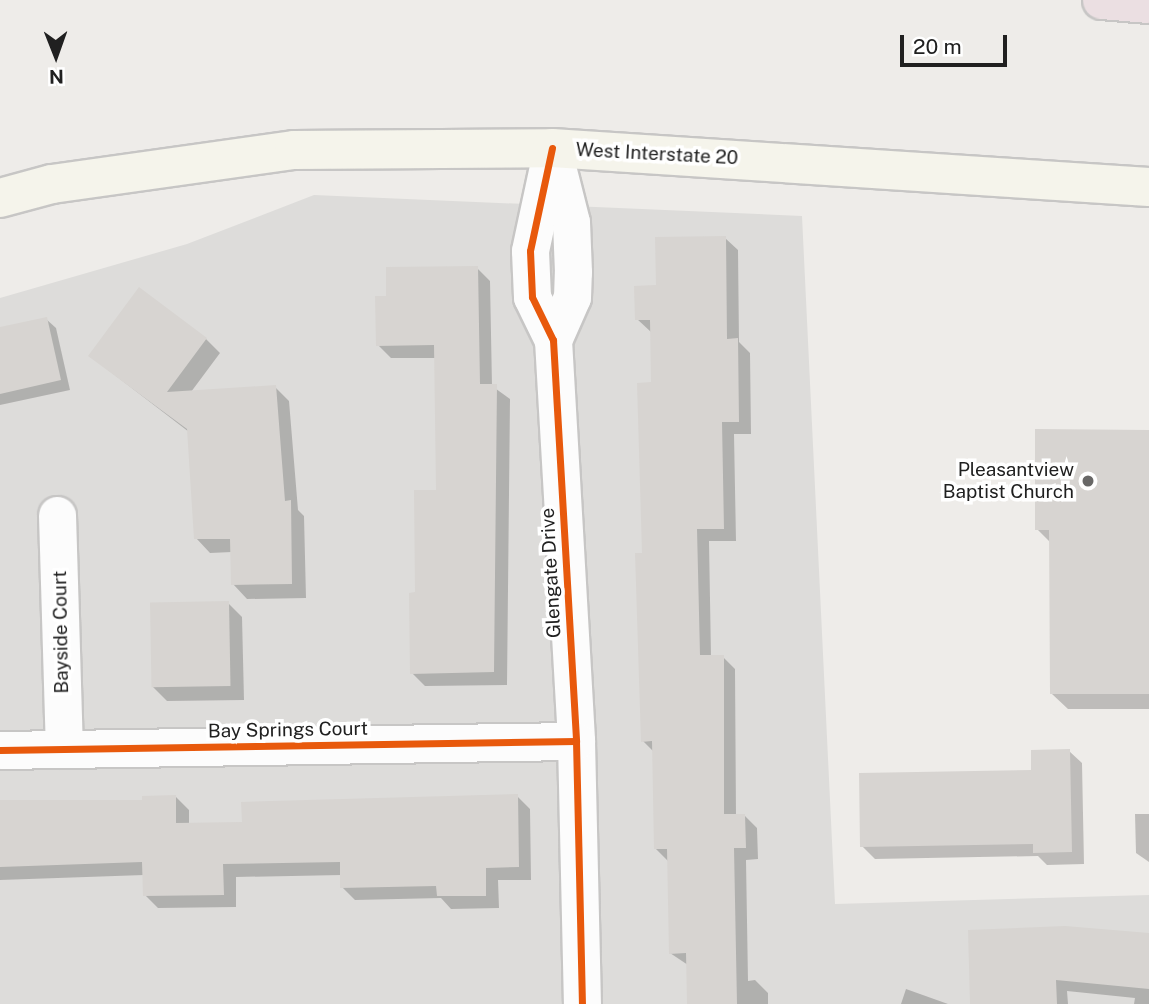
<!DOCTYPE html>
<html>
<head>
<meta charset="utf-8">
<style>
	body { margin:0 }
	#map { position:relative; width:1149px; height:1004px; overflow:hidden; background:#eeece9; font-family:"Public Sans",sans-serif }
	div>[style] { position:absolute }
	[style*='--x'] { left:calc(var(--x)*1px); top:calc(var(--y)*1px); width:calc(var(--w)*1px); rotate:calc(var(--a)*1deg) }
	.residential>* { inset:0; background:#dddcda }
	.shadow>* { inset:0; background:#0003 }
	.building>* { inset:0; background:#d7d4d1; transform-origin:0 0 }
	.roads { filter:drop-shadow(2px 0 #c7c6c5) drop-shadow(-2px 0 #c7c6c5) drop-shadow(0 2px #c7c6c5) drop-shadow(0 -2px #c7c6c5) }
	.minor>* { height:37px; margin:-18.5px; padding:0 18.5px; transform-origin:18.5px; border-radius:18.5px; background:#fcfcfc }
	.secondary>* { height:38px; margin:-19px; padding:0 19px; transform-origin:19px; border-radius:19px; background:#f5f4eb }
	.motorway>* { height:38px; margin:-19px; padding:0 19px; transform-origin:19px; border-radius:19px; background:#ebdfe2 }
	.cycleway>* { height:7px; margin:-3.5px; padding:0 3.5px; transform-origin:3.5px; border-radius:3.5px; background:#e8590c }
	.dots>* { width:19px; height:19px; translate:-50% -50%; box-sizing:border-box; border:4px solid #fff; border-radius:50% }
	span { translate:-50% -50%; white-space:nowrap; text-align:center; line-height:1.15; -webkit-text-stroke:7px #fff; paint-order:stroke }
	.street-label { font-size:19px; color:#202020 }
	.poi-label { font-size:19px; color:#202020 }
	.right { translate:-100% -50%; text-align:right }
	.north { position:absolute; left:21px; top:21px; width:70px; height:70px; -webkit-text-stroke:5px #fff; paint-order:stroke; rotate:179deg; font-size:19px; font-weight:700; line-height:28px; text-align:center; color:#202020 }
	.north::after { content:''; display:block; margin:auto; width:24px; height:32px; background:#202020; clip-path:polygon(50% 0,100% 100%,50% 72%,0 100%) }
	.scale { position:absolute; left:900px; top:35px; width:107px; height:32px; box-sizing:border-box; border:4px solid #202020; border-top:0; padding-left:9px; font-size:21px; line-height:24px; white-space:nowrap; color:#202020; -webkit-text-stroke:5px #fff; paint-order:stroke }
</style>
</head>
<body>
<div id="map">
	<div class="residential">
		<i style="clip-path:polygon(314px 195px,802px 216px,835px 904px,1149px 895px,1149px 1004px,0 1004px,0 298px,187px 244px)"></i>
	</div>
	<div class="shadow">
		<i style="clip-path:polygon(725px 238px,738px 250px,739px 342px,750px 353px,751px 434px,734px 434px,736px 541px,709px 541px,711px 657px,723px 657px,735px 669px,736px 816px,745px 816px,757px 828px,758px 859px,746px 860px,748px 981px,755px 980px,768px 993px,768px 1004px,690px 1004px,688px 965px,670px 953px,669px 862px,655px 848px,654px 752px,643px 741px,643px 554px,652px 384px,651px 332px,637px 319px,658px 287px)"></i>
		<i style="clip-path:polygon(477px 268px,490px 281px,492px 386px,510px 399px,507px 685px,425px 686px,412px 673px,417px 594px,438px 491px,436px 358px,391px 358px,378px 345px,388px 297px)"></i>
		<i style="clip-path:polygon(46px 319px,56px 328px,70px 390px,0 405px,0 329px)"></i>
		<i style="clip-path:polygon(206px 339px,220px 353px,191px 392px,275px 387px,289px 401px,298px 510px,304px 516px,306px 598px,247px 599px,233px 584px,232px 552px,210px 553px,196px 538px,189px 432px,90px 356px)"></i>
		<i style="clip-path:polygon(1149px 431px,1149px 709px,1068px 709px,1052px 694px,1051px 543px,1037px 529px)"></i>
		<i style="clip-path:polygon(228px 603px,242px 617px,244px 700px,167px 701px,153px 687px)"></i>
		<i style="clip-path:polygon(1069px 751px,1082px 763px,1084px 864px,1047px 865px,1038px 856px,875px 859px,862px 846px,1033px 771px)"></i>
		<i style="clip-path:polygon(517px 796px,530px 809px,531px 880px,498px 880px,499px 908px,451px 909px,441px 898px,355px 900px,342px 887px,342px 875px,236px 877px,236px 907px,158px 908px,145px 895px,144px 875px,0 880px,0 804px,143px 802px,176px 797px,189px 810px,189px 824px,243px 824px)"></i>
		<i style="clip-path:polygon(1135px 814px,1149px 814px,1149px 862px,1136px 853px)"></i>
		<i style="clip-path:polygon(1149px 935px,1149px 1004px,1134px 1004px,1135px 998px,1067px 991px,1068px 1004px,972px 1004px)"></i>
		<i style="clip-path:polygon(906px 989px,948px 1004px,901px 1004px)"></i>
	</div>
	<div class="building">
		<i style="clip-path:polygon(726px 236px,727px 339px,738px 338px,739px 422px,722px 422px,724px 529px,697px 529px,700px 655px,724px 655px,724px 814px,745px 814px,746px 848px,734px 848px,737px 1004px,687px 1004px,686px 953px,669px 954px,667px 849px,654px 849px,652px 741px,641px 742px,635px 553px,642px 553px,637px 383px,651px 382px,650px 320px,635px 320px,634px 286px,656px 285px,655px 237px)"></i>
		<i style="clip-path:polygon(478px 266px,480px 384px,497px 384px,494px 672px,410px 674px,409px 593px,415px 592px,414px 490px,436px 490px,434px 345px,376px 346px,375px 296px,386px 296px,386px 267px)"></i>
		<i style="clip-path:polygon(139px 287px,207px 338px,167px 392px,276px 385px,285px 501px,291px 500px,292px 584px,231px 585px,230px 539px,194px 539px,187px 429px,88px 356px)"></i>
		<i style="clip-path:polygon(47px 317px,61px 380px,0 394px,0 327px)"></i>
		<i style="clip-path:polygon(1035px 429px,1149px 430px,1149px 694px,1050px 694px,1049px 530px,1035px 530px)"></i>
		<i style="left:229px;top:601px;width:85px;height:79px;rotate:89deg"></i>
		<i style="clip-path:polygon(1070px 749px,1072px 852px,1033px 853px,1033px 844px,860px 847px,859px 773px,1031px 770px,1031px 750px)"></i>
		<i style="clip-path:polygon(518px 794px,519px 867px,486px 868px,486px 896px,437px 896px,436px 886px,340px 888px,340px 862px,223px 864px,224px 895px,143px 896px,142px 862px,0 867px,0 800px,142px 800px,142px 796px,176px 795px,176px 823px,242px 822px,241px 802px)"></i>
		<i style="clip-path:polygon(1065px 926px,1149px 933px,1149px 989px,1056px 980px,1057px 1004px,970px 1004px,968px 930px)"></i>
	</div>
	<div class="roads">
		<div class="minor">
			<i style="--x:552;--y:148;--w:105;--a:102.1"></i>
			<i style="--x:530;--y:251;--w:46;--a:87.5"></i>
			<i style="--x:532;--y:297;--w:48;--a:64"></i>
			<i style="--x:553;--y:340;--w:402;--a:86.7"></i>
			<i style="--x:576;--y:741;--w:263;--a:88.7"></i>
			<i style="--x:553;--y:340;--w:47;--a:-66.2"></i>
			<i style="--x:572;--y:297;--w:25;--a:-88"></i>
			<i style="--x:573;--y:272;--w:50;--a:-92.3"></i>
			<i style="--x:571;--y:222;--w:69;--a:-104.2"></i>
			<i style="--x:57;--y:515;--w:234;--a:88.3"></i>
			<i style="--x:0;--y:750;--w:576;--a:-0.9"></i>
		</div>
		<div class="secondary">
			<i style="--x:0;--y:198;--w:54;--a:-15.1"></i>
			<i style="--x:52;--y:184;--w:244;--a:-8"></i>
			<i style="--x:294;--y:150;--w:258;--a:-0.4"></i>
			<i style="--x:552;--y:148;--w:598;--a:3.74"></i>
		</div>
		<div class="motorway">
			<i style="--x:1102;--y:0;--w:47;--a:4.9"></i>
		</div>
	</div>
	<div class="cycleway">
		<i style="--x:552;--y:148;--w:105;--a:102.1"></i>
		<i style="--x:530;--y:251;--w:46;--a:87.5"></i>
		<i style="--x:532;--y:297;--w:48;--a:64"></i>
		<i style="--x:553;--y:340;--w:402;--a:86.7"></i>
		<i style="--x:576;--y:741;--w:263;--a:88.7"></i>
		<i style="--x:0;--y:750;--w:576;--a:-0.9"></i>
	</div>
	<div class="dots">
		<i style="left:1088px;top:481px;background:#686766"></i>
	</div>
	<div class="street-label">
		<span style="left:657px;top:154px;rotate:3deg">West Interstate 20</span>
		<span style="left:551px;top:573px;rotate:-93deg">Glengate Drive</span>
		<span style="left:61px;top:632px;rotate:-91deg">Bayside Court</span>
		<span style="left:288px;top:730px;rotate:-1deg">Bay Springs Court</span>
	</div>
	<div class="poi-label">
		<span class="right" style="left:1074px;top:481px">Pleasantview<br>Baptist Church</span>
	</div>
	<div class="north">N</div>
	<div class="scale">20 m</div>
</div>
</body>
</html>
